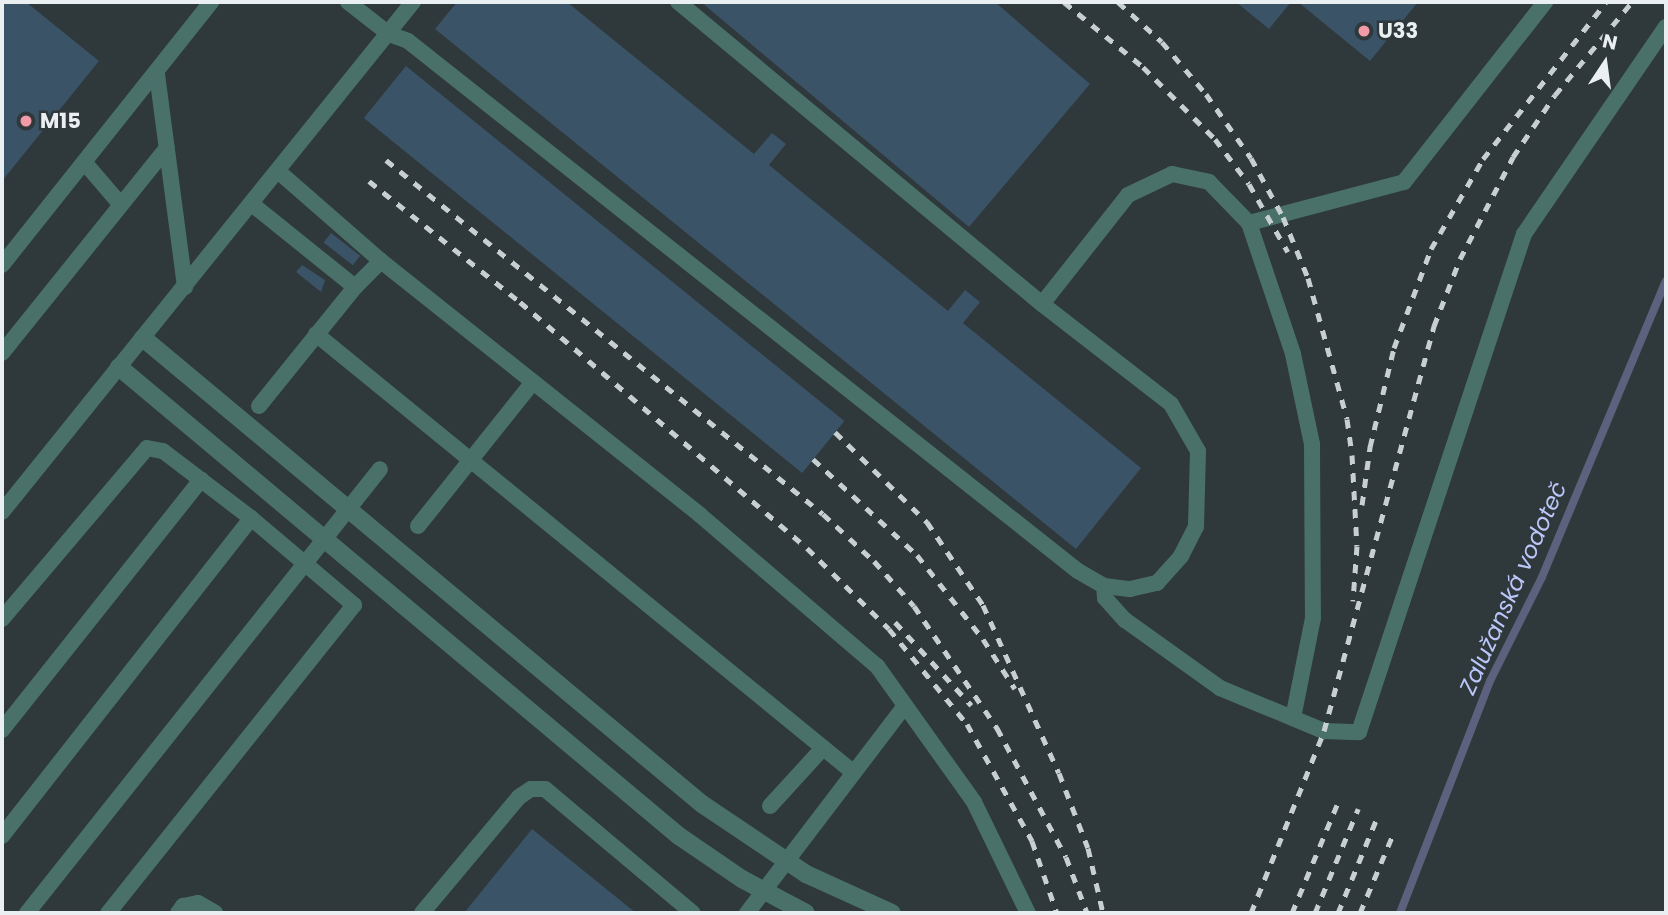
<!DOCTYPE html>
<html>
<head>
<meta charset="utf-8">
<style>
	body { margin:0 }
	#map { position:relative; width:1668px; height:915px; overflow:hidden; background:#2f383a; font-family:Poppins,sans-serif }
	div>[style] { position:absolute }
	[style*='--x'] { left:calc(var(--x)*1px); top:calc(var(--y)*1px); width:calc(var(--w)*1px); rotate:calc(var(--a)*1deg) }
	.stream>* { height:8px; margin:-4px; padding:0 4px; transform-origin:4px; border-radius:4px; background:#5c627e }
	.building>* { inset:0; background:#3b5367; transform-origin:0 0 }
	.service>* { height:16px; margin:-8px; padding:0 8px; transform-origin:8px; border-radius:8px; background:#49716a }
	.minor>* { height:18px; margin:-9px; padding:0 9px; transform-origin:9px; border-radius:9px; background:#49716a }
	.rail>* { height:5px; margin-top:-2.5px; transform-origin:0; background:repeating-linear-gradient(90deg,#c8cfd0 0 9px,transparent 0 18px) }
	.minor-bridge>* { height:18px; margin:-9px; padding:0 9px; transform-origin:9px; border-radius:9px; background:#49716a }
	.dots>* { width:19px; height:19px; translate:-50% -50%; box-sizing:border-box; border:4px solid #2f383a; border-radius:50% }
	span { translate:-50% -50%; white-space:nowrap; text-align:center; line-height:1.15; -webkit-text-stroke:5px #2f383a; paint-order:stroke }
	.poi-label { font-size:21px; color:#eaf0f1; font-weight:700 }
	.left { translate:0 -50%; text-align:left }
	.water-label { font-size:23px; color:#bbc6fa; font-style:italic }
	.frame { position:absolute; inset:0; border:4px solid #eaf0f1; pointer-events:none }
	.north { position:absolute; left:1570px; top:28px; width:70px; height:70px; -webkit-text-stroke:5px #2f383a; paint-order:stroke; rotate:13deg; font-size:19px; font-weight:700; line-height:28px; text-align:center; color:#eaf0f1 }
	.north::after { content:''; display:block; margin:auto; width:24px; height:32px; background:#eaf0f1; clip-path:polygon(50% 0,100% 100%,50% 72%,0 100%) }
</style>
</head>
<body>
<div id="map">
	<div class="stream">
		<i style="--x:1400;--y:913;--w:249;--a:-68.8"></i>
		<i style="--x:1490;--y:681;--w:116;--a:-63.4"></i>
		<i style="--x:1542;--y:577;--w:321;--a:-67.3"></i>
	</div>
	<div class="building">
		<i style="clip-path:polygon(2px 2px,26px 2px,99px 61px,2px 181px)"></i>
		<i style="clip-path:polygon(457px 2px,567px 2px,754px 154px,772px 133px,786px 144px,769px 165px,948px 311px,965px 290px,980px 302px,963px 323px,1141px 468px,1076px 549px,435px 29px)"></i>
		<i style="clip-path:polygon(701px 2px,995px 2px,1090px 84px,969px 227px)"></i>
		<i style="clip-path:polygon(1236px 2px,1291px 2px,1269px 29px)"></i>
		<i style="clip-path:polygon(1298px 2px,1418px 2px,1370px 61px)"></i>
		<i style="left:406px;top:66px;width:564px;height:67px;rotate:39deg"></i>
		<i style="left:331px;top:233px;width:37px;height:12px;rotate:38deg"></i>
		<i style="clip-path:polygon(302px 265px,325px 280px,321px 292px,296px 272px)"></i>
		<i style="clip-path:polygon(532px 829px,636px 913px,464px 913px)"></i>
	</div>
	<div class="service">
		<i style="--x:348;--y:2;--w:52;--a:38"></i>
		<i style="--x:389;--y:34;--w:20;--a:20"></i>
		<i style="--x:408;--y:41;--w:854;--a:38.35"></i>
		<i style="--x:1078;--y:571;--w:30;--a:30"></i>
		<i style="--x:1104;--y:586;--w:26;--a:7"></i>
		<i style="--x:1130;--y:589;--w:28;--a:-13"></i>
		<i style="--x:1157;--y:583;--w:36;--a:-48"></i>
		<i style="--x:1181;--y:556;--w:33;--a:-63"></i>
		<i style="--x:1196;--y:527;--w:76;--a:-88.5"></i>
		<i style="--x:1198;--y:451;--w:54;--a:-119.9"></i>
		<i style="--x:1171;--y:404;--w:163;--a:-142.2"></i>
		<i style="--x:1042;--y:304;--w:473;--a:-140.3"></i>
		<i style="--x:157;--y:74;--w:215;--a:82.5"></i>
		<i style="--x:85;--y:163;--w:55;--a:49.4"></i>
		<i style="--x:279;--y:172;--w:135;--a:41.1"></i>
		<i style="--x:381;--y:261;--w:408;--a:38.5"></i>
		<i style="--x:700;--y:515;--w:233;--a:40.5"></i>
		<i style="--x:877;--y:666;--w:167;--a:54.5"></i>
		<i style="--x:974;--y:802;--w:123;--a:64.1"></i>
		<i style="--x:253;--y:205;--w:131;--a:38.8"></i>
		<i style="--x:1249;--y:223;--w:138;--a:71.4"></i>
		<i style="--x:1293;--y:354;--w:92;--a:78.1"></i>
		<i style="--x:1312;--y:444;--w:174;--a:89.7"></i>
		<i style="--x:1313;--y:618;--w:102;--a:101.3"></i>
		<i style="--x:2;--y:265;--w:336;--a:-51.5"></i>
		<i style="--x:1042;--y:304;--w:139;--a:-51.7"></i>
		<i style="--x:1128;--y:195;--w:49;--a:-25.5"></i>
		<i style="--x:1172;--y:174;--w:38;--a:12"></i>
		<i style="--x:1209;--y:182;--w:57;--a:45.7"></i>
		<i style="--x:1249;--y:223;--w:160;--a:-14.8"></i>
		<i style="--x:1404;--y:182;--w:229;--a:-51.9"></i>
		<i style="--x:316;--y:334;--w:694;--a:39.21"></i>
		<i style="--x:2;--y:353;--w:263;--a:-51.2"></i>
		<i style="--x:259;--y:406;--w:153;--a:-51.1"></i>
		<i style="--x:355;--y:287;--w:37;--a:-45"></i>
		<i style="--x:2;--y:512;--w:655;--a:-51.14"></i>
		<i style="--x:418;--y:526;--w:183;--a:-51.4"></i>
		<i style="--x:1104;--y:586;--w:12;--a:85"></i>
		<i style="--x:1105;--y:598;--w:30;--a:48"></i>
		<i style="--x:1125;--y:620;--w:117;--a:35.6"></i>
		<i style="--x:1220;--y:688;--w:113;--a:22.5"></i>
		<i style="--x:1324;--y:731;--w:35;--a:2"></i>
		<i style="--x:1359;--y:732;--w:525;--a:-71.67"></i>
		<i style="--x:1524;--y:234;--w:251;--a:-55.6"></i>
		<i style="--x:2;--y:619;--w:224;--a:-49.7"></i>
		<i style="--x:147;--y:448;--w:16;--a:11"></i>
		<i style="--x:163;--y:451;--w:111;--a:37.3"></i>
		<i style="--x:251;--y:518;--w:135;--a:40.2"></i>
		<i style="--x:354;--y:605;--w:394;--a:128.6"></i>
		<i style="--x:2;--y:730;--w:320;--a:-51.5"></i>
		<i style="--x:770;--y:806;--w:79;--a:-47.6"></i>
		<i style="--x:2;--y:836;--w:404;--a:-51.9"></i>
		<i style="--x:27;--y:913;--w:567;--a:-51.51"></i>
		<i style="--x:178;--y:913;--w:9;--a:-54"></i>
		<i style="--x:183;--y:906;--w:15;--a:-11"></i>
		<i style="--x:198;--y:903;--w:20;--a:30"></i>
		<i style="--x:422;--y:913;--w:151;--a:-50.1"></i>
		<i style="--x:519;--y:797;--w:14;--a:-34"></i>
		<i style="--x:531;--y:789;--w:14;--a:0"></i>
		<i style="--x:545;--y:789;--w:193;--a:40"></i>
		<i style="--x:747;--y:913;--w:258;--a:-52.7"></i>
	</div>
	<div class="minor">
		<i style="--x:143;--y:338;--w:728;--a:39.82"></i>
		<i style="--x:119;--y:367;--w:730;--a:39.95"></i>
	</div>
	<div class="rail">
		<i style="--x:1064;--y:2;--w:102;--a:39.4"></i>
		<i style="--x:1143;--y:67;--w:102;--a:45"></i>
		<i style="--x:1215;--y:139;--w:56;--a:52.9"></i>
		<i style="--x:1249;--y:184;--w:78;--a:60.2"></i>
		<i style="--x:1118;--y:2;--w:59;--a:42.3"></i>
		<i style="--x:1162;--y:42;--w:68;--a:49.8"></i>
		<i style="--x:1206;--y:94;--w:78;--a:54.9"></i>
		<i style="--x:1251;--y:158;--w:67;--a:61.5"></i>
		<i style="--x:1283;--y:217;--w:66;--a:67.7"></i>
		<i style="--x:1308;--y:278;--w:146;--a:74.5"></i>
		<i style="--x:1347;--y:419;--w:36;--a:82"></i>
		<i style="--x:1352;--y:455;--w:91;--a:86.9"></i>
		<i style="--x:1357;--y:546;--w:55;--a:94.2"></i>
		<i style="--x:386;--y:160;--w:562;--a:39.01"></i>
		<i style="--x:823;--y:514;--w:69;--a:42.7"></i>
		<i style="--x:874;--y:561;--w:60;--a:48.4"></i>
		<i style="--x:914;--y:606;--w:148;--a:55.8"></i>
		<i style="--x:997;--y:728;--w:146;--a:61.9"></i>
		<i style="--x:1066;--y:857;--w:60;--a:69.4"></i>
		<i style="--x:369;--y:181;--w:193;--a:38.7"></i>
		<i style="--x:520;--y:302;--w:378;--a:40.6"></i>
		<i style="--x:807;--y:548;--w:115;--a:44.6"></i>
		<i style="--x:889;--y:629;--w:123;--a:50.6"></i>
		<i style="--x:967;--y:724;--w:134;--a:60.9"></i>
		<i style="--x:1032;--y:841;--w:76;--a:70.9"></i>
		<i style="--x:835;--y:432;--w:129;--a:44.4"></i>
		<i style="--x:927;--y:522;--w:100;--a:56"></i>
		<i style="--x:983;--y:605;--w:184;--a:65.7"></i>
		<i style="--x:1059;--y:773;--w:80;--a:68.9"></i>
		<i style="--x:1088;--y:848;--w:67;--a:77"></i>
		<i style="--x:813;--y:459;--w:142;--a:42.7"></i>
		<i style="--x:917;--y:555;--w:107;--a:51.8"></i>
		<i style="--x:983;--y:639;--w:59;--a:57.4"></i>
		<i style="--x:1362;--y:505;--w:59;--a:-82.1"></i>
		<i style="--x:1370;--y:447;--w:102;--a:-76.4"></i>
		<i style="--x:1394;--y:348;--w:106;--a:-69.5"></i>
		<i style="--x:1431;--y:249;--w:104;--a:-60"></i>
		<i style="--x:1483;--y:159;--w:199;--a:-51.9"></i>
		<i style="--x:895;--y:622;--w:113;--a:47.5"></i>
		<i style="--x:1251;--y:913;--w:196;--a:-68.1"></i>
		<i style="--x:1324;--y:731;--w:420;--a:-74.8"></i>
		<i style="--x:1434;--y:326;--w:72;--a:-68.8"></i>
		<i style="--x:1460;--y:259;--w:115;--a:-62.5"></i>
		<i style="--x:1513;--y:157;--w:75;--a:-55.9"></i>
		<i style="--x:1555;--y:95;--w:121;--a:-50.4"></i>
		<i style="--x:1292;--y:913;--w:122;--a:-67.4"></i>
		<i style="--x:1315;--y:913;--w:113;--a:-67.5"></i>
		<i style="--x:1338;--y:913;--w:103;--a:-67.7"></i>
		<i style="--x:1360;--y:913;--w:88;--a:-67.2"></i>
	</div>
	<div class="minor-bridge">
		<i style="--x:702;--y:804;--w:125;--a:33.9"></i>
		<i style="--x:806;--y:874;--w:94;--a:24.4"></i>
		<i style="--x:679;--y:836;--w:76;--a:34.3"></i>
		<i style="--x:742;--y:879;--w:72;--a:28"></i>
	</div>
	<div class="dots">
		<i style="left:1364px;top:31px;background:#f39aa8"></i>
		<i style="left:26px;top:121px;background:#f39aa8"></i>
	</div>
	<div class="poi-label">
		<span class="left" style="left:1378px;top:31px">U33</span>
		<span class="left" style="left:40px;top:121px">M15</span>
	</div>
	<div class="water-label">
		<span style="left:1513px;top:588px;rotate:-66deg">Zalužanská vodoteč</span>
	</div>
	<div class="frame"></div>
	<div class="north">N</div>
</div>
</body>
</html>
